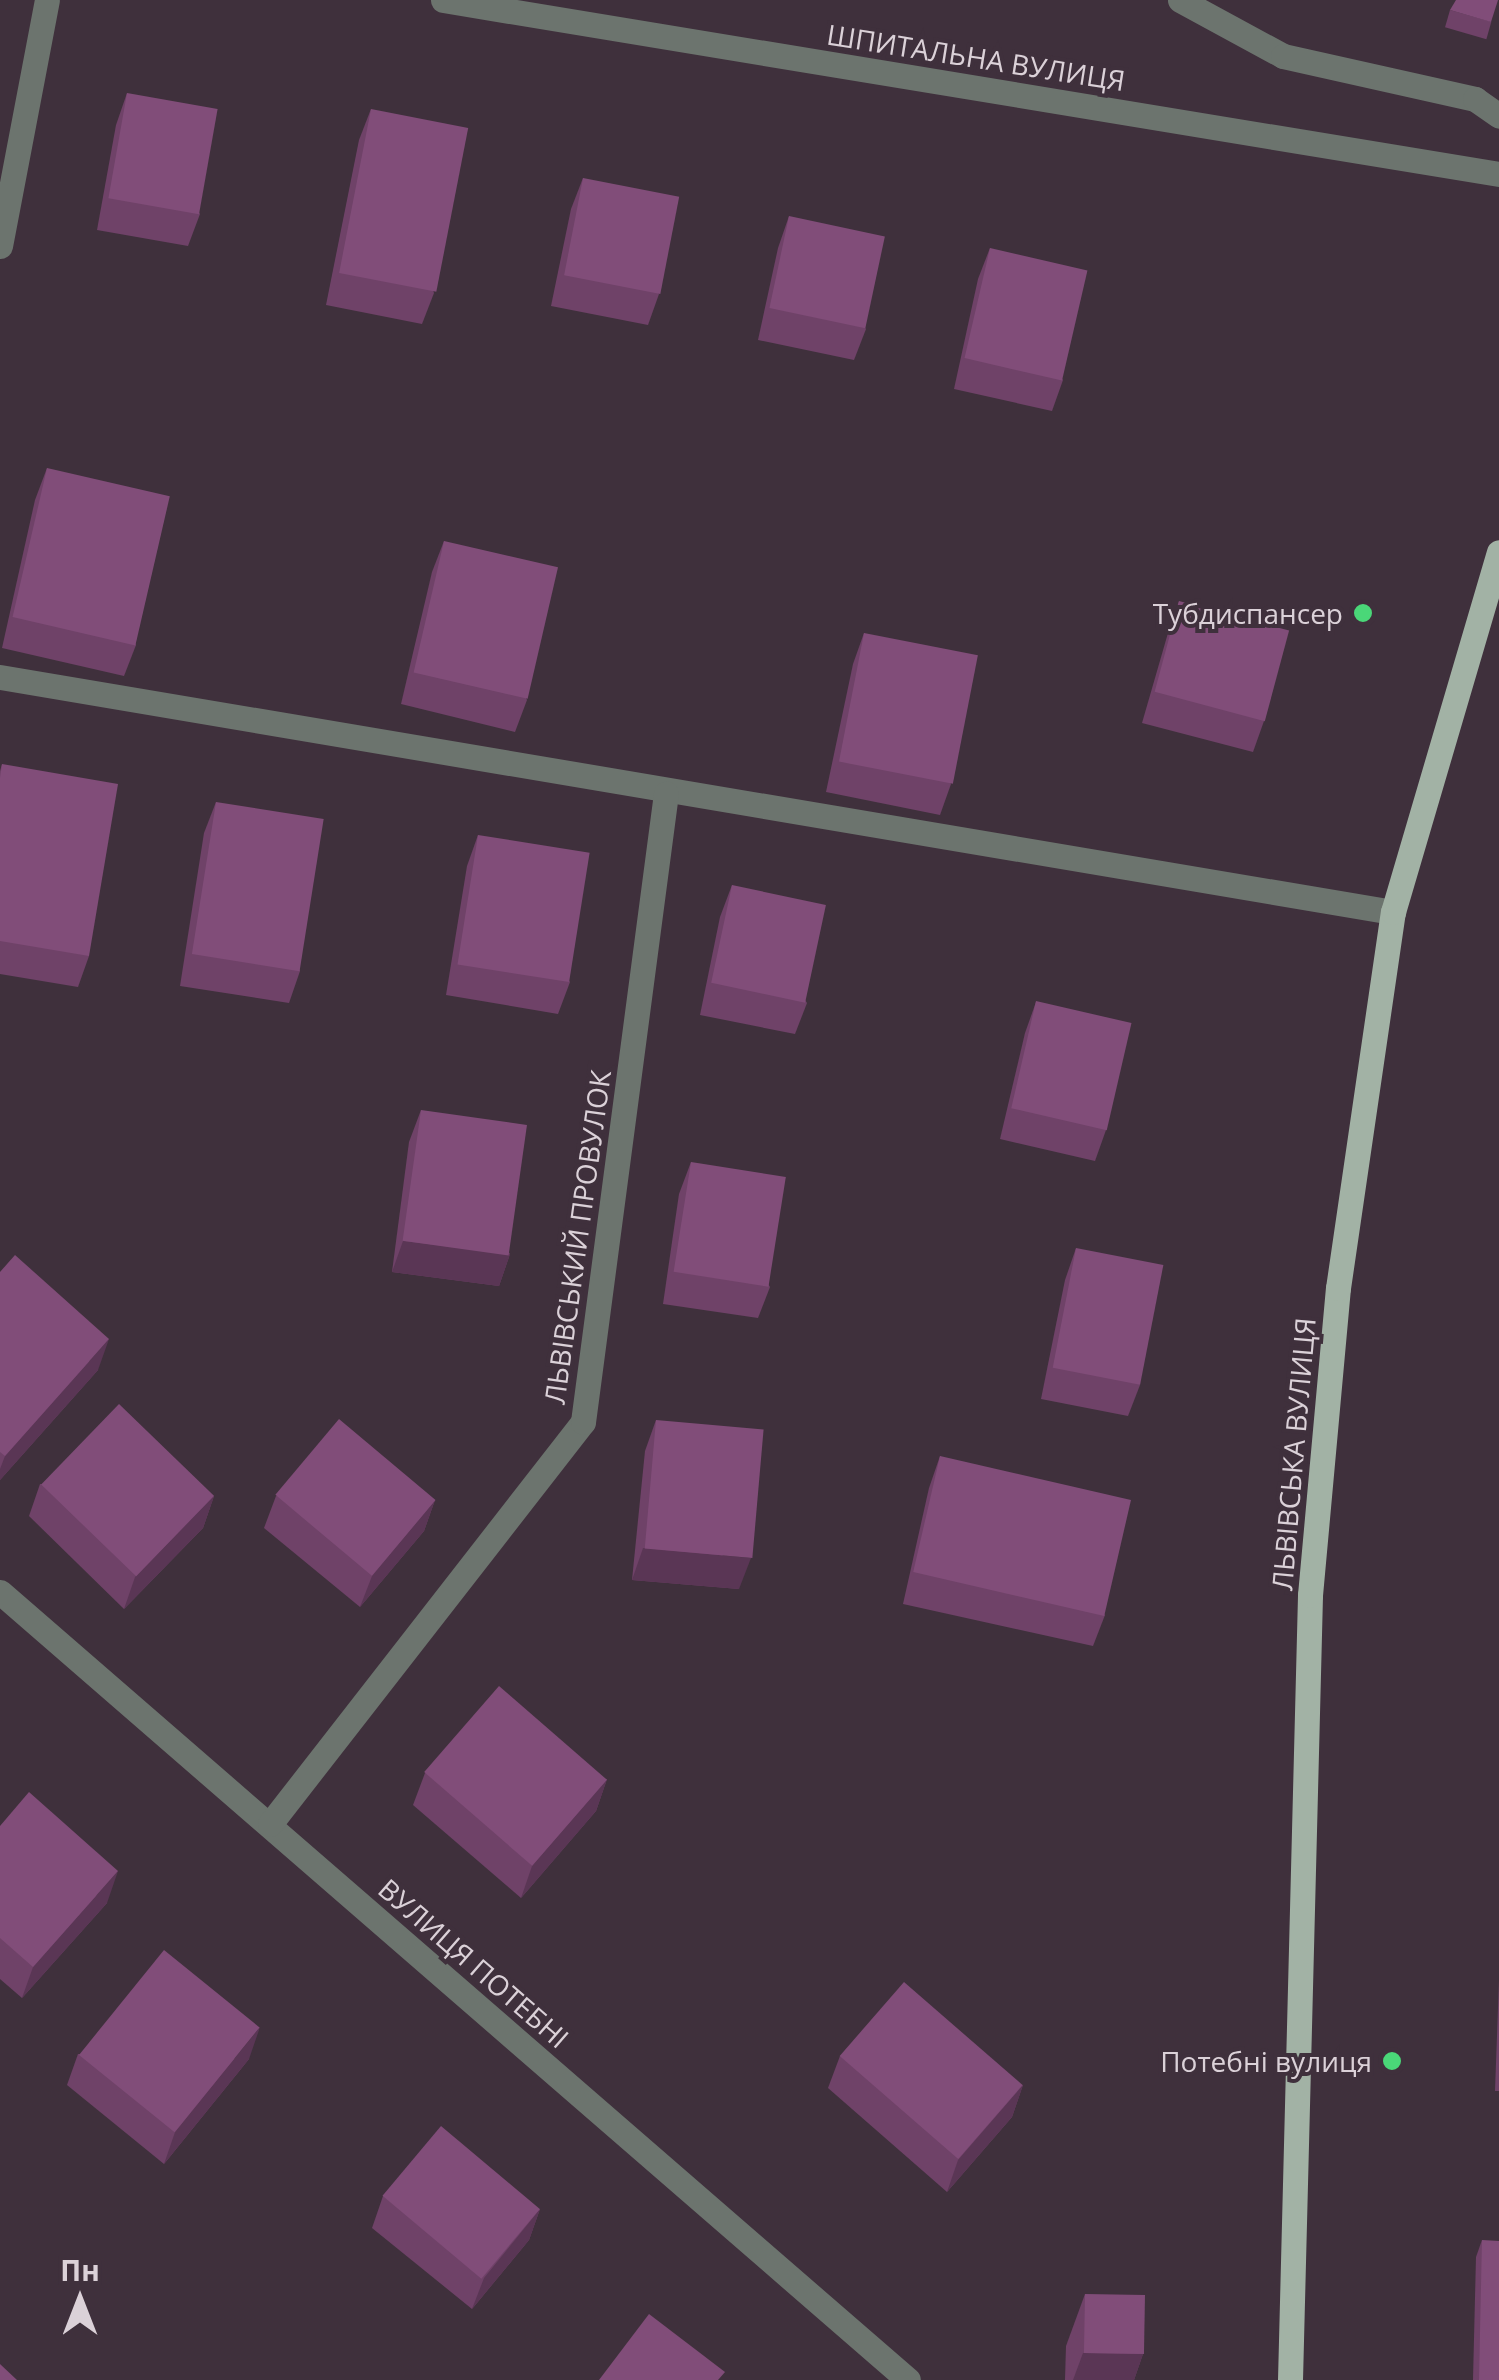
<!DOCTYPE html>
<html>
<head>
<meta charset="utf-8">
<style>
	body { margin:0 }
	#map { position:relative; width:1499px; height:2380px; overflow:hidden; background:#3f303c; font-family:"Open Sans",sans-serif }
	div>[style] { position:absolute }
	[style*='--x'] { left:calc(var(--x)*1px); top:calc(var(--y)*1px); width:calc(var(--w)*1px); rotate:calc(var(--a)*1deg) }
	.minor>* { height:25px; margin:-12.5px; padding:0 12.5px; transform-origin:12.5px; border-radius:12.5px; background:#6c746e }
	.major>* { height:25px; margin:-12.5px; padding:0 12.5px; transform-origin:12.5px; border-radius:12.5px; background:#a2b2a5 }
	.wall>* { inset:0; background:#6f4268; transform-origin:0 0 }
	.shaded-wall>* { inset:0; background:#5a3655 }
	.building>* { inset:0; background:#814d79; transform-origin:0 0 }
	.dots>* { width:28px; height:28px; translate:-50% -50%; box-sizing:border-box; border:5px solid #3f303c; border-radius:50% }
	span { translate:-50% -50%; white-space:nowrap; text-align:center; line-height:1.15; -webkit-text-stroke:8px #3f303c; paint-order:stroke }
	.street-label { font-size:28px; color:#dbd1d8 }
	.poi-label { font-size:28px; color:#dbd1d8 }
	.right { translate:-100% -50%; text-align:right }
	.north { position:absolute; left:30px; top:2250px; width:100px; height:100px; -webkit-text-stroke:8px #3f303c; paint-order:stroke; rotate:0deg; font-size:28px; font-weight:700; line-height:40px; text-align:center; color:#dbd1d8 }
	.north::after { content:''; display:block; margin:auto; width:35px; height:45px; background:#dbd1d8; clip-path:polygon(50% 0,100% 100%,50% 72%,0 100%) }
</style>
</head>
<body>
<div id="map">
	<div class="minor">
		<i style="--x:443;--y:0;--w:1070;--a:9.36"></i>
		<i style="--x:1180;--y:0;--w:117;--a:28.5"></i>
		<i style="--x:1283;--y:56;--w:197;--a:12.6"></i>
		<i style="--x:1475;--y:99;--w:29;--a:35"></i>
		<i style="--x:0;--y:246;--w:250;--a:-79.2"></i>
		<i style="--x:0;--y:677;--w:1413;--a:9.58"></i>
		<i style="--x:0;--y:1592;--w:1202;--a:40.95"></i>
		<i style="--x:270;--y:1824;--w:509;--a:-52.1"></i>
		<i style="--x:583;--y:1422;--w:634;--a:-82.48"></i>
	</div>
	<div class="major">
		<i style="--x:1290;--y:2380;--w:785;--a:-88.54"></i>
		<i style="--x:1310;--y:1595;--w:308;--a:-84.8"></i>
		<i style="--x:1338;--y:1288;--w:380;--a:-81.7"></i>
		<i style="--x:1393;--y:912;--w:375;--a:-73.6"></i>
	</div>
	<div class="wall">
		<i style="left:1450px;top:10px;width:43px;height:18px;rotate:16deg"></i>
		<i style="clip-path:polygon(127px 93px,200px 214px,188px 246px,97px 230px,116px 125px)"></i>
		<i style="clip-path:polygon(371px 109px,434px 293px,422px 324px,326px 305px,359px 140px)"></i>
		<i style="clip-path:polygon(583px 178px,659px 294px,648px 325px,551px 306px,571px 209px)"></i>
		<i style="clip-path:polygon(789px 216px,866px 329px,854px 360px,758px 340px,778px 248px)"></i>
		<i style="clip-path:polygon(990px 248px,1063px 380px,1052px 411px,954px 389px,978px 279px)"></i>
		<i style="clip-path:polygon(47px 468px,136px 645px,124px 676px,2px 648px,35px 500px)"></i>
		<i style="clip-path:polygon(444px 541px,527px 700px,515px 732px,401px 704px,432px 572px)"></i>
		<i style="clip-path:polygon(1179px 601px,1264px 721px,1253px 752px,1142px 723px,1168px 633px)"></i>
		<i style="clip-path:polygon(864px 633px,951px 784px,940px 815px,826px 792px,853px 664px)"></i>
		<i style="clip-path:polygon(2px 764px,89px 956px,78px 987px,0 974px,0 771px)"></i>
		<i style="clip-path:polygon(216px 802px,300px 971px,289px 1003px,180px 986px,204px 833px)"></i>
		<i style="clip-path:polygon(478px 835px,570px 982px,558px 1014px,446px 995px,467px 866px)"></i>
		<i style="clip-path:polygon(732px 885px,807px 1003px,795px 1034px,700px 1015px,720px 917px)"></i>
		<i style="clip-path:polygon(1036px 1002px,1106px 1130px,1095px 1161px,1000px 1139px,1025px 1033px)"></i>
		<i style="clip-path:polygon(421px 1110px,510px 1254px,499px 1286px,392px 1272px,409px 1142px)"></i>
		<i style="clip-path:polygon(691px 1162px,770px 1287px,758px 1318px,663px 1304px,679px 1194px)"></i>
		<i style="clip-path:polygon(1076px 1248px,1140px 1385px,1128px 1416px,1041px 1399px,1065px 1280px)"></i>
		<i style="clip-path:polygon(0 1272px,98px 1370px,0 1480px)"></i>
		<i style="clip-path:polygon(656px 1420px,739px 1589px,632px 1580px,645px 1451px)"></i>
		<i style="clip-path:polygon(940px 1456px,1105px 1615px,1093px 1646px,903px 1604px,929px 1488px)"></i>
		<i style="clip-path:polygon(40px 1484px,214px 1496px,203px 1528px,124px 1609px,29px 1516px)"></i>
		<i style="clip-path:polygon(276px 1496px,435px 1500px,424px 1531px,360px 1607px,264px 1528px)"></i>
		<i style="clip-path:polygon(425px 1773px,607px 1779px,596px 1811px,521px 1898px,413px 1805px)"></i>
		<i style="clip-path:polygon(0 1826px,107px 1903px,22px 1998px,0 1979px)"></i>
		<i style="clip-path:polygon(1499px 1980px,1499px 2091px,1495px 2091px)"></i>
		<i style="clip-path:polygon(78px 2054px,249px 2059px,164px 2164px,67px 2085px)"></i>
		<i style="clip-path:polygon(840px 2056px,1023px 2085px,1012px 2117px,947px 2192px,828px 2088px)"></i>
		<i style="clip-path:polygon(383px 2196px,540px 2209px,529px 2240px,472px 2309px,372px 2228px)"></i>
		<i style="clip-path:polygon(1482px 2240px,1499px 2380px,1473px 2380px,1476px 2257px)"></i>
		<i style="clip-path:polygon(1085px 2294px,1143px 2354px,1134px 2380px,1065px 2380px,1066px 2346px)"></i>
	</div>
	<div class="shaded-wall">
		<i style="clip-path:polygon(403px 1241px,510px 1254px,499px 1286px,392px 1272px)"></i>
		<i style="clip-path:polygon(109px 1339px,98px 1370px,0 1480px,0 1469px,5px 1456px)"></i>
		<i style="clip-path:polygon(214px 1496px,203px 1528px,124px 1609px,135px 1577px)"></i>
		<i style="clip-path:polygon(435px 1500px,424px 1531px,360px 1607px,372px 1576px)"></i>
		<i style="clip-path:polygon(643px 1548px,751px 1558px,739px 1589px,632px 1580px)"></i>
		<i style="clip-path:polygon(607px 1779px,596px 1811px,521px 1898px,532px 1866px)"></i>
		<i style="clip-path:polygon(118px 1871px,107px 1903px,22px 1998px,33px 1967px)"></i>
		<i style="clip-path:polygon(260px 2027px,249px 2059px,164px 2164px,175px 2132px)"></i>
		<i style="clip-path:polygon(1023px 2085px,1012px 2117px,947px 2192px,958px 2160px)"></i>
		<i style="clip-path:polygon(540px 2209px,529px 2240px,472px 2309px,484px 2278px)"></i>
		<i style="clip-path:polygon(1083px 2353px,1143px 2354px,1134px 2380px,1073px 2380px)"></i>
	</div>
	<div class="building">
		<i style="clip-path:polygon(1456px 0,1498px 0,1491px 22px,1450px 10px)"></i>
		<i style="left:127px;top:93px;width:92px;height:107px;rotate:10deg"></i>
		<i style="left:371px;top:109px;width:99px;height:167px;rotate:11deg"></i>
		<i style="left:583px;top:178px;width:98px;height:99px;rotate:11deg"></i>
		<i style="left:789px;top:216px;width:98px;height:94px;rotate:12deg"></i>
		<i style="left:990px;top:248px;width:100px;height:113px;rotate:13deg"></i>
		<i style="left:47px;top:468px;width:126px;height:153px;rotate:13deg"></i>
		<i style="left:444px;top:541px;width:117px;height:135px;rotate:13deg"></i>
		<i style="left:1179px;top:601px;width:114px;height:94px;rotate:15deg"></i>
		<i style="left:864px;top:633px;width:116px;height:131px;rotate:11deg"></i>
		<i style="clip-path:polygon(2px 764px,118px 784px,89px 956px,0 941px,0 778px)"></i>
		<i style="left:216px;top:802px;width:109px;height:154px;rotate:9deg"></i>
		<i style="left:478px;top:835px;width:113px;height:131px;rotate:9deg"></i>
		<i style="left:732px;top:885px;width:96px;height:100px;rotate:12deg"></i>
		<i style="left:1036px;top:1001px;width:98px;height:110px;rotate:13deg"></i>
		<i style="left:421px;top:1110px;width:107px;height:132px;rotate:8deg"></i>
		<i style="left:691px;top:1162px;width:96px;height:111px;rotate:9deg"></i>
		<i style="left:1076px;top:1248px;width:89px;height:122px;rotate:11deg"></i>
		<i style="clip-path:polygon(15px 1255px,109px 1339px,5px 1456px,0 1452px,0 1272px)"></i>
		<i style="left:119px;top:1404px;width:132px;height:112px;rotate:44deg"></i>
		<i style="left:339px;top:1419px;width:126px;height:99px;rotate:40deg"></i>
		<i style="left:656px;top:1420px;width:108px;height:129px;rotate:5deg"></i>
		<i style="left:940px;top:1456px;width:196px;height:119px;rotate:13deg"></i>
		<i style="left:499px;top:1686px;width:143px;height:114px;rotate:41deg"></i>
		<i style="clip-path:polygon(29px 1792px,118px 1871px,33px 1967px,0 1938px,0 1826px)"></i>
		<i style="left:164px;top:1950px;width:123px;height:135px;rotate:39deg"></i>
		<i style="left:904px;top:1982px;width:157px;height:98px;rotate:41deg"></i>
		<i style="left:441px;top:2126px;width:129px;height:91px;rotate:40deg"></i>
		<i style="clip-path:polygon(1482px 2240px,1499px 2241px,1499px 2380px,1479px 2380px)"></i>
		<i style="left:1085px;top:2294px;width:60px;height:59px;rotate:1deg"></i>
		<i style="clip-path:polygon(649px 2314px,725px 2372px,718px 2380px,599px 2380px)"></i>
		<i style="clip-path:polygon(0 2364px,17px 2380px,0 2380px)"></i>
	</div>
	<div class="dots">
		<i style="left:1363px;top:613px;background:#4ad778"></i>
		<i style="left:1392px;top:2061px;background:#4ad778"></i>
	</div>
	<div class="street-label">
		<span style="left:976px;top:57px;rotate:9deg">ШПИТАЛЬНА ВУЛИЦЯ</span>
		<span style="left:577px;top:1237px;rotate:-82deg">ЛЬВІВСЬКИЙ ПРОВУЛОК</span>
		<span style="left:1293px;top:1454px;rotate:-85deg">ЛЬВІВСЬКА ВУЛИЦЯ</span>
		<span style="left:474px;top:1963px;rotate:41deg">ВУЛИЦЯ ПОТЕБНІ</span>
	</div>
	<div class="poi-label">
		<span class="right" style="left:1343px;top:613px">Тубдиспансер</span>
		<span class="right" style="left:1372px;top:2061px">Потебні вулиця</span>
	</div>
	<div class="north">Пн</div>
</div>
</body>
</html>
